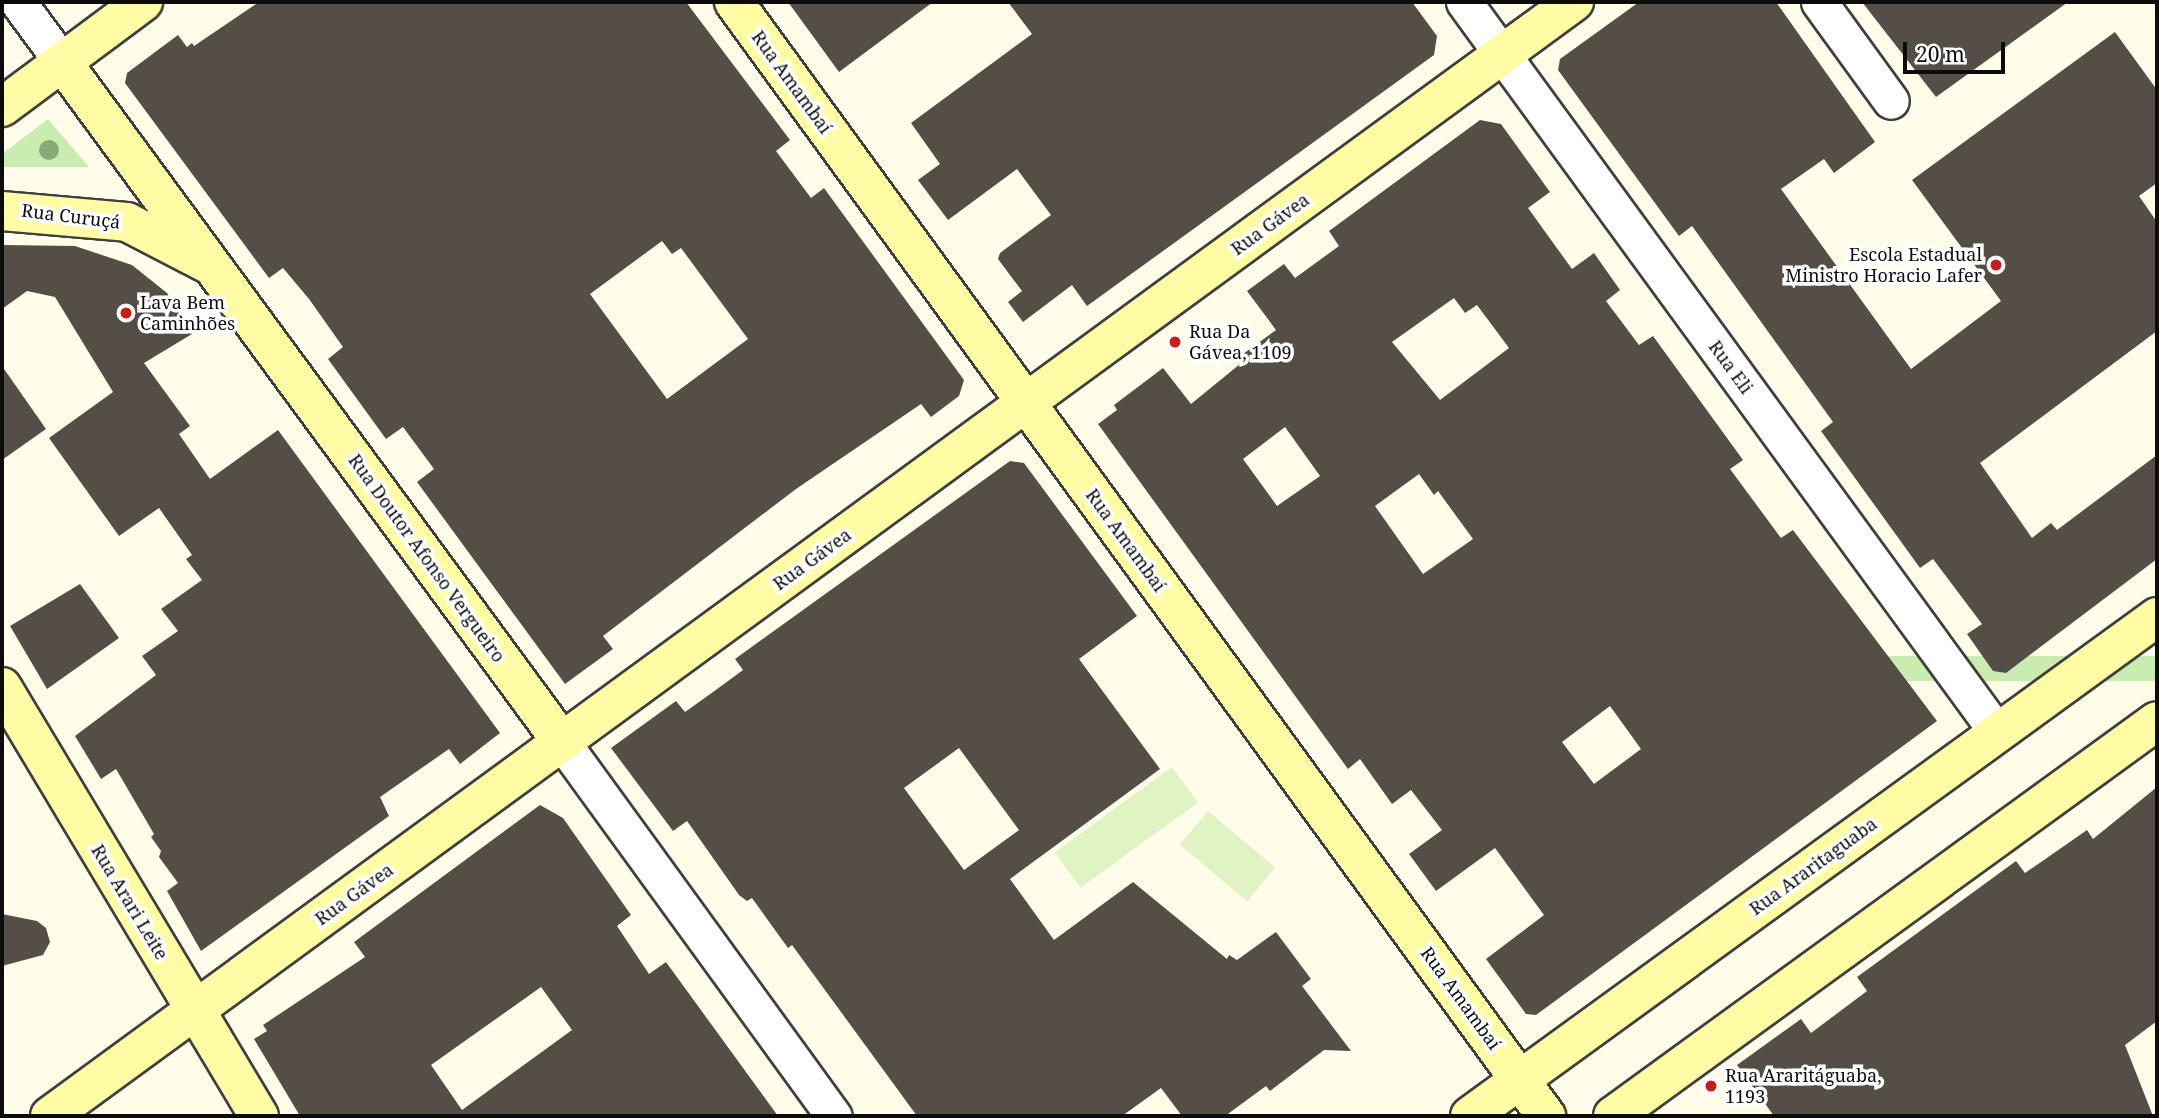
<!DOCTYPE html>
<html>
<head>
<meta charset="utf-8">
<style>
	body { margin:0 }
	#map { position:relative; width:2159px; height:1118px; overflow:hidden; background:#fffdea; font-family:"Noto Serif",serif }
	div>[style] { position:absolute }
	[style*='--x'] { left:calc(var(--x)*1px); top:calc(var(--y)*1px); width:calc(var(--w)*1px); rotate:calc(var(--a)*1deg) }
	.green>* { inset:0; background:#cbecb1; transform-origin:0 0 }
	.pitch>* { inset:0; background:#dff3c3; transform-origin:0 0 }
	.building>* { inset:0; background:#554e47 }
	.roads { filter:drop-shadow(2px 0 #3f3f3f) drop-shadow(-2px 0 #3f3f3f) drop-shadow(0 2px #3f3f3f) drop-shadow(0 -2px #3f3f3f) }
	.street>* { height:35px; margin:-17.5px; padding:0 17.5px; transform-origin:17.5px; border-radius:17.5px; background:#fff }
	.secondary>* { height:38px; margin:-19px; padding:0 19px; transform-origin:19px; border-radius:19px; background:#fffca5 }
	.trees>* { width:20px; height:20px; margin:-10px; border-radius:50%; background:#85ab76 }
	.dots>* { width:19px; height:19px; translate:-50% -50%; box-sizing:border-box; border:4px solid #fff; border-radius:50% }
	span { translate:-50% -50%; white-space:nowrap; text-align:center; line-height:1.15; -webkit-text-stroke:7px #fff; paint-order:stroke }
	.street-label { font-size:18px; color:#0c0c0c }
	.poi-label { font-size:18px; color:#0c0c0c }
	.right { translate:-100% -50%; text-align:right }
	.left { translate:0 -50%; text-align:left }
	.frame { position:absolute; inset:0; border:4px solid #0c0c0c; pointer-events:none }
	.scale { position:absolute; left:1903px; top:42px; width:102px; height:32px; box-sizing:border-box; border:4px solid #0c0c0c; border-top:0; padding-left:9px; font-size:21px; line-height:24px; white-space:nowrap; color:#0c0c0c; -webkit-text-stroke:5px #fff; paint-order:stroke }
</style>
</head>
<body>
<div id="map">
	<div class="green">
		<i style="clip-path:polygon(48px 119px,89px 167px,2px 167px,2px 154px)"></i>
		<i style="left:2157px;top:656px;width:25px;height:693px;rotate:90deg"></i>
	</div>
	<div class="pitch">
		<i style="left:1172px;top:767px;width:44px;height:145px;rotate:54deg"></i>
		<i style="left:1208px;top:811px;width:88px;height:44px;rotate:40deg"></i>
	</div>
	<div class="building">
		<i style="clip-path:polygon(evenodd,259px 2px,686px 2px,790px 140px,776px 151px,811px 198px,824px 188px,964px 380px,959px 396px,931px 417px,921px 404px,796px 489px,603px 636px,613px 649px,565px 684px,417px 482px,434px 469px,403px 427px,386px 439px,328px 359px,343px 347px,309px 299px,283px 268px,269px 278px,125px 83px,127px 73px,178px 35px,187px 47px,192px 43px,194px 46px,259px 2px,662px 241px,672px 254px,681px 248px,748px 339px,667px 399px,590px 294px,662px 241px)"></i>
		<i style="clip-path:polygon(788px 2px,933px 2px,839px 72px)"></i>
		<i style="clip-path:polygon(1008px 2px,1412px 2px,1437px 36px,1434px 55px,1087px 306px,1072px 285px,1023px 322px,1008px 302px,1022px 291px,998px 259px,1000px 253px,1051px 215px,1017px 169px,948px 220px,918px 180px,940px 164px,911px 123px,1032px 34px)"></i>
		<i style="clip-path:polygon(1639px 2px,1776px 2px,1875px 142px,1834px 173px,1824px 159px,1781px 189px,1911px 369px,2001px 301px,1912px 180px,2115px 32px,2157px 90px,2157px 183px,2139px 196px,2157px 222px,2157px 331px,1980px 463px,2032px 538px,2051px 523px,2057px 530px,2157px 455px,2157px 559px,2006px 673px,1993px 671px,1967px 634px,1982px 624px,1933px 559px,1920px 568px,1821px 431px,1833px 422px,1692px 226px,1679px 236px,1558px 70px,1560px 59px)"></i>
		<i style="clip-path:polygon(1862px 2px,2068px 2px,1936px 97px)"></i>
		<i style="clip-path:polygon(evenodd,1480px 120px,1501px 124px,1550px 192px,1528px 208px,1572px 269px,1594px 253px,1620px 290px,1606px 301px,1639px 345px,1653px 336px,1743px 460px,1730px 469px,1781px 538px,1793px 530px,1937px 721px,1536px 1015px,1526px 1014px,1486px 959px,1544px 915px,1495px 848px,1436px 891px,1409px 854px,1442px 830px,1411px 790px,1392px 804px,1360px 759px,1348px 769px,1098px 424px,1117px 410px,1114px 405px,1163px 368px,1191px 404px,1240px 364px,1236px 359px,1276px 330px,1247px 291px,1284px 264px,1295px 278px,1339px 246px,1329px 231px,1480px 120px,1454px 298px,1465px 313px,1477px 305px,1509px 348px,1440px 400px,1392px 342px,1454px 298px,1480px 120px,1285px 427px,1320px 476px,1277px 506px,1243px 459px,1285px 427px,1480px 120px,1419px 474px,1434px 495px,1438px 491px,1473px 539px,1423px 574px,1375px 506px,1419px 474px,1480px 120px,1610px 706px,1641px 749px,1594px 784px,1562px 742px,1610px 706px)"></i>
		<i style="clip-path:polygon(2px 245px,75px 246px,132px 265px,167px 293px,192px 334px,144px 363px,190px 426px,179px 434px,210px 479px,278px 430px,500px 733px,460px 764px,449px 749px,380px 797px,389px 816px,201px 951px,167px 891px,178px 883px,159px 857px,161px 851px,151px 837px,154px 834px,116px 769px,101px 779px,75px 736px,156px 675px,142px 656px,178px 631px,161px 609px,202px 580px,186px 559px,192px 555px,159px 508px,119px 536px,49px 438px,113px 392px,55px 297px,27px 291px,2px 309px)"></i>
		<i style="clip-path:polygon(2px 366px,46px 429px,2px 460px)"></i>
		<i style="clip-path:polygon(evenodd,1010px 461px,1024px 463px,1137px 616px,1079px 659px,1160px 769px,1010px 879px,1054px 940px,1133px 882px,1227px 959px,1229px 955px,1237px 960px,1276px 932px,1311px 979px,1302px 986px,1351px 1051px,1324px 1050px,1270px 1091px,1266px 1086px,1225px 1116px,1182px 1116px,1161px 1088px,1122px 1116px,917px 1116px,792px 945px,788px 948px,752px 898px,747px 901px,739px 895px,687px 821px,673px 831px,611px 748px,676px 701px,685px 712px,713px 692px,743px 670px,735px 659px,1010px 461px,959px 748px,1019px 830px,964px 870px,904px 788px,959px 748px)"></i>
		<i style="clip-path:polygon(80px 584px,119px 638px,47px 689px,10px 626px)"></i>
		<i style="clip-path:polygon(2157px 787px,2157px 1021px,2125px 1045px,2153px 1116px,1774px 1116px,1737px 1065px,1801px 1019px,1811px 1033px,1867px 991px,1857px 977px,2016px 861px,2025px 873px,2087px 830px,2093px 839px)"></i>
		<i style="clip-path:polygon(evenodd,540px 805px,563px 818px,631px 915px,617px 926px,649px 974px,666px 962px,778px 1116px,300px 1116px,254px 1039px,267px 1031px,263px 1025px,365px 957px,354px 942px,540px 805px,541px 987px,572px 1030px,462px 1110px,431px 1065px,541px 987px)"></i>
		<i style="clip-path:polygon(2px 914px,37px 921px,46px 928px,50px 942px,43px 955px,2px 966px)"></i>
	</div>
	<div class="roads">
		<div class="street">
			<i style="--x:18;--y:2;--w:74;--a:53.7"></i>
			<i style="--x:1464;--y:2;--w:904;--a:53.87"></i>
			<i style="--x:1819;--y:2;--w:122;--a:54"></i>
			<i style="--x:562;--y:742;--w:462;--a:54"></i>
		</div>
		<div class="secondary">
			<i style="--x:734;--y:2;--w:1379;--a:53.91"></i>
			<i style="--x:62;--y:62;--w:844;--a:53.67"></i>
			<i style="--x:2;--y:107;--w:176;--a:-36.7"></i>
			<i style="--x:2;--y:211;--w:125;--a:5"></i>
			<i style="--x:127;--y:222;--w:89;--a:27.4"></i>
			<i style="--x:2;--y:687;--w:500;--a:59.08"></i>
			<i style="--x:50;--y:1116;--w:1888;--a:-36.17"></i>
			<i style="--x:1470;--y:1116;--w:849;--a:-35.99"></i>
			<i style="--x:1613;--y:1116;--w:672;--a:-35.98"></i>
		</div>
	</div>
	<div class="trees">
		<i style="left:49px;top:150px"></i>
	</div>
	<div class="dots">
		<i style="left:1996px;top:265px;background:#c61e19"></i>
		<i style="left:126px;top:313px;background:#c61e19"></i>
		<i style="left:1175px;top:342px;background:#c61e19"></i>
		<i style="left:1711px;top:1086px;background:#c61e19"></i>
	</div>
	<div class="street-label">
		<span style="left:792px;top:82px;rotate:54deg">Rua Amambaí</span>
		<span style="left:71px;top:216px;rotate:7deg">Rua Curuçá</span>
		<span style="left:1270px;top:224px;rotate:-36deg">Rua Gávea</span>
		<span style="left:1731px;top:367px;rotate:54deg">Rua Eli</span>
		<span style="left:1126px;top:540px;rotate:54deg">Rua Amambaí</span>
		<span style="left:427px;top:558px;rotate:54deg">Rua Doutor Afonso Vergueiro</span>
		<span style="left:812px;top:559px;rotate:-36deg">Rua Gávea</span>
		<span style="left:1813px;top:866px;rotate:-36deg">Rua Araritaguaba</span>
		<span style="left:354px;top:894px;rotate:-36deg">Rua Gávea</span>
		<span style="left:130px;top:902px;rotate:59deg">Rua Arari Leite</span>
		<span style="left:1461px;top:998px;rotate:54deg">Rua Amambaí</span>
	</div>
	<div class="poi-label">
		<span class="right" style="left:1982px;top:265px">Escola Estadual<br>Ministro Horacio Lafer</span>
		<span class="left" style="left:140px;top:313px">Lava Bem<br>Caminhões</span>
		<span class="left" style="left:1189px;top:342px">Rua Da<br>Gávea, 1109</span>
		<span class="left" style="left:1725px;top:1086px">Rua Araritáguaba,<br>1193</span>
	</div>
	<div class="frame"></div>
	<div class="scale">20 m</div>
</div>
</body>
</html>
